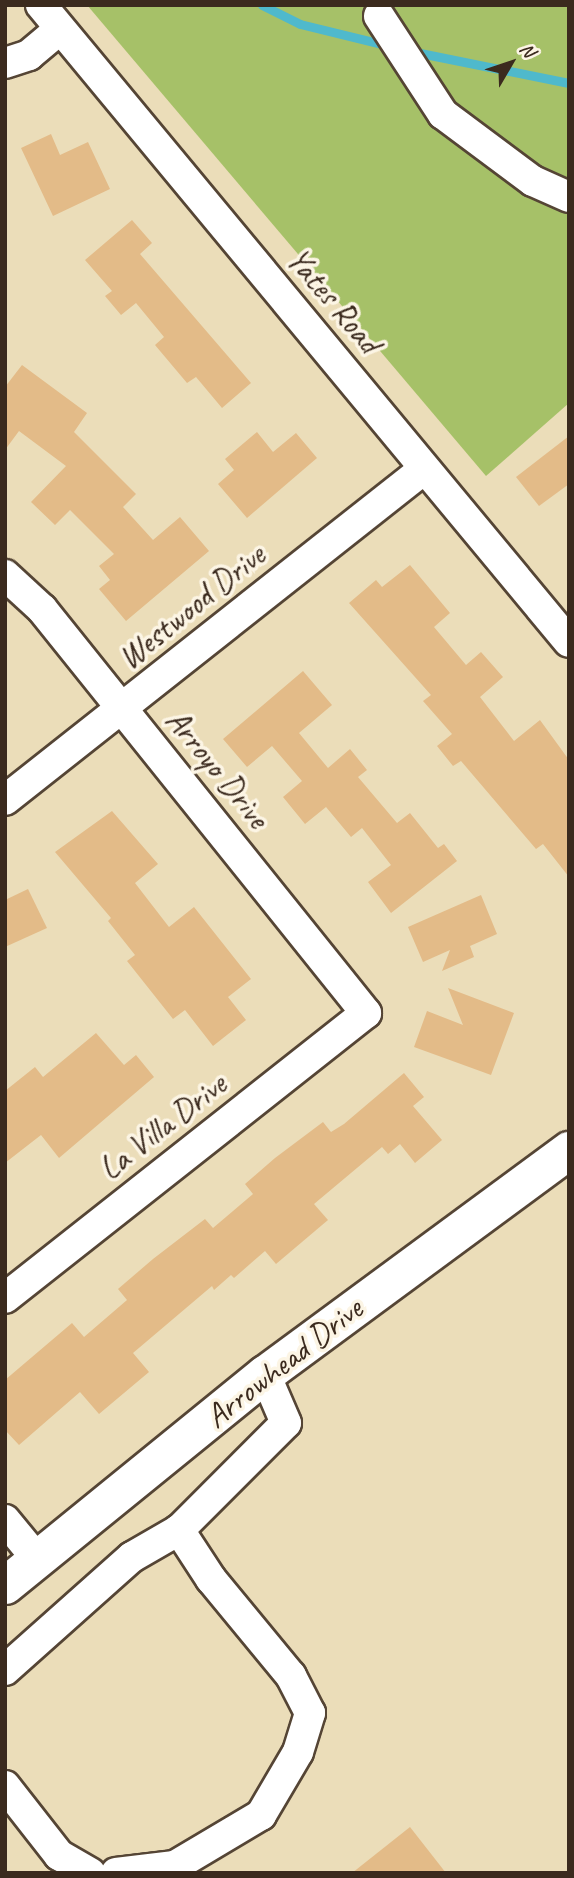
<!DOCTYPE html>
<html>
<head>
<meta charset="utf-8">
<style>
	body { margin:0 }
	#map { position:relative; width:574px; height:1878px; overflow:hidden; background:#ebddb9; font-family:Caveat,sans-serif }
	div>[style] { position:absolute }
	[style*='--x'] { left:calc(var(--x)*1px); top:calc(var(--y)*1px); width:calc(var(--w)*1px); rotate:calc(var(--a)*1deg) }
	.green>* { inset:0; background:#a6c168 }
	.stream>* { height:9px; margin:-4.5px; padding:0 4.5px; transform-origin:4.5px; border-radius:4.5px; background:#4fb9cc }
	.building>* { inset:0; background:#e3bb88 }
	.roads { filter:drop-shadow(2px 0 #554535) drop-shadow(-2px 0 #554535) drop-shadow(0 2px #554535) drop-shadow(0 -2px #554535) }
	.minor>* { height:30px; margin:-15px; padding:0 15px; transform-origin:15px; border-radius:15px; background:#fff }
	.major>* { height:37px; margin:-18.5px; padding:0 18.5px; transform-origin:18.5px; border-radius:18.5px; background:#fff }
	span { translate:-50% -50%; white-space:nowrap; text-align:center; line-height:1.15; -webkit-text-stroke:7px #fcf5e5; paint-order:stroke }
	.street-label { font-size:33px; color:#3b2a1e }
	.frame { position:absolute; inset:0; border:7px solid #3b2a1e; pointer-events:none }
	.north { position:absolute; left:476px; top:28px; width:70px; height:70px; -webkit-text-stroke:5px #fcf5e5; paint-order:stroke; rotate:51deg; font-size:19px; font-weight:700; line-height:28px; text-align:center; color:#3b2a1e }
	.north::after { content:''; display:block; margin:auto; width:24px; height:32px; background:#3b2a1e; clip-path:polygon(50% 0,100% 100%,50% 72%,0 100%) }
</style>
</head>
<body>
<div id="map">
	<div class="green">
		<i style="clip-path:polygon(87px 5px,569px 5px,569px 403px,486px 476px)"></i>
	</div>
	<div class="stream">
		<i style="--x:262;--y:5;--w:42;--a:26.6"></i>
		<i style="--x:300;--y:24;--w:93;--a:13.7"></i>
		<i style="--x:410;--y:51;--w:162;--a:11.4"></i>
	</div>
	<div class="building">
		<i style="clip-path:polygon(51px 134px,60px 155px,88px 142px,110px 189px,53px 216px,21px 148px)"></i>
		<i style="clip-path:polygon(132px 220px,152px 243px,140px 254px,251px 383px,222px 408px,196px 377px,187px 383px,155px 345px,164px 337px,136px 303px,121px 315px,105px 296px,112px 291px,85px 260px)"></i>
		<i style="clip-path:polygon(22px 365px,87px 413px,74px 432px,136px 494px,123px 507px,153px 540px,180px 517px,209px 551px,126px 621px,99px 589px,110px 580px,99px 566px,114px 554px,70px 510px,55px 525px,31px 502px,66px 466px,19px 431px,5px 450px,5px 387px)"></i>
		<i style="clip-path:polygon(257px 432px,273px 452px,296px 433px,317px 458px,247px 518px,218px 484px,234px 470px,225px 459px)"></i>
		<i style="clip-path:polygon(569px 436px,569px 484px,539px 506px,516px 477px)"></i>
		<i style="clip-path:polygon(410px 565px,450px 613px,434px 627px,466px 665px,481px 652px,503px 677px,480px 697px,514px 741px,540px 720px,569px 760px,569px 877px,543px 844px,536px 849px,461px 761px,453px 766px,437px 746px,452px 734px,423px 701px,431px 695px,349px 603px,376px 580px,382px 587px)"></i>
		<i style="clip-path:polygon(303px 671px,332px 705px,299px 733px,328px 768px,350px 749px,367px 770px,358px 777px,397px 823px,410px 813px,438px 848px,444px 844px,457px 861px,391px 913px,368px 882px,391px 865px,362px 828px,351px 837px,326px 807px,305px 824px,283px 797px,302px 781px,272px 746px,247px 767px,223px 739px)"></i>
		<i style="clip-path:polygon(112px 811px,158px 864px,135px 883px,169px 927px,194px 907px,251px 979px,228px 997px,246px 1020px,213px 1046px,185px 1010px,173px 1019px,127px 961px,135px 955px,108px 921px,111px 918px,55px 852px)"></i>
		<i style="clip-path:polygon(28px 889px,47px 928px,5px 947px,5px 900px)"></i>
		<i style="clip-path:polygon(481px 895px,497px 934px,470px 946px,474px 957px,442px 971px,450px 950px,423px 962px,408px 927px)"></i>
		<i style="clip-path:polygon(448px 988px,514px 1013px,491px 1075px,414px 1047px,427px 1011px,463px 1025px)"></i>
		<i style="clip-path:polygon(96px 1033px,124px 1065px,136px 1055px,154px 1077px,59px 1158px,41px 1135px,5px 1163px,5px 1091px,35px 1067px,43px 1077px)"></i>
		<i style="clip-path:polygon(404px 1073px,424px 1097px,413px 1106px,442px 1140px,415px 1163px,400px 1144px,388px 1154px,382px 1147px,314px 1204px,328px 1220px,276px 1264px,265px 1251px,234px 1278px,231px 1275px,214px 1290px,212px 1286px,133px 1353px,149px 1372px,99px 1414px,80px 1392px,19px 1445px,5px 1430px,5px 1380px,72px 1323px,84px 1337px,127px 1300px,118px 1289px,153px 1259px,205px 1219px,213px 1228px,253px 1194px,245px 1184px,275px 1158px,323px 1122px,331px 1132px,344px 1124px)"></i>
		<i style="clip-path:polygon(410px 1827px,446px 1873px,352px 1873px)"></i>
	</div>
	<div class="roads">
		<div class="minor">
			<i style="--x:41;--y:5;--w:827;--a:50.35"></i>
			<i style="--x:379;--y:16;--w:117;--a:56.9"></i>
			<i style="--x:443;--y:114;--w:112;--a:36.7"></i>
			<i style="--x:533;--y:181;--w:39;--a:24"></i>
			<i style="--x:5;--y:63;--w:25;--a:-18"></i>
			<i style="--x:29;--y:55;--w:40;--a:-40"></i>
			<i style="--x:5;--y:575;--w:50;--a:42.6"></i>
			<i style="--x:42;--y:609;--w:518;--a:51.27"></i>
			<i style="--x:366;--y:1013;--w:460;--a:141.7"></i>
			<i style="--x:5;--y:800;--w:534;--a:-38.31"></i>
			<i style="--x:5;--y:1520;--w:50;--a:50.6"></i>
			<i style="--x:5;--y:1670;--w:170;--a:-41.7"></i>
			<i style="--x:132;--y:1557;--w:54;--a:-29.9"></i>
			<i style="--x:5;--y:1786;--w:88;--a:52"></i>
			<i style="--x:59;--y:1855;--w:36;--a:30"></i>
			<i style="--x:116;--y:1873;--w:59;--a:-6.8"></i>
			<i style="--x:175;--y:1866;--w:100;--a:-30.7"></i>
			<i style="--x:261;--y:1815;--w:73;--a:-59.6"></i>
			<i style="--x:298;--y:1752;--w:41;--a:-72.9"></i>
			<i style="--x:310;--y:1713;--w:42;--a:-117.2"></i>
			<i style="--x:291;--y:1676;--w:126;--a:-129.5"></i>
			<i style="--x:211;--y:1579;--w:59;--a:-123.1"></i>
			<i style="--x:179;--y:1530;--w:151;--a:-45"></i>
			<i style="--x:286;--y:1423;--w:53;--a:-113.2"></i>
		</div>
		<div class="major">
			<i style="--x:5;--y:1585;--w:335;--a:-39.1"></i>
			<i style="--x:265;--y:1374;--w:378;--a:-36.4"></i>
		</div>
	</div>
	<div class="street-label">
		<span style="left:333px;top:301px;rotate:50deg">Yates Road</span>
		<span style="left:192px;top:607px;rotate:-39deg">Westwood Drive</span>
		<span style="left:217px;top:769px;rotate:51deg">Arroyo Drive</span>
		<span style="left:163px;top:1127px;rotate:-38deg">La Villa Drive</span>
		<span style="left:284px;top:1363px;rotate:-38deg">Arrowhead Drive</span>
	</div>
	<div class="frame"></div>
	<div class="north">N</div>
</div>
</body>
</html>
